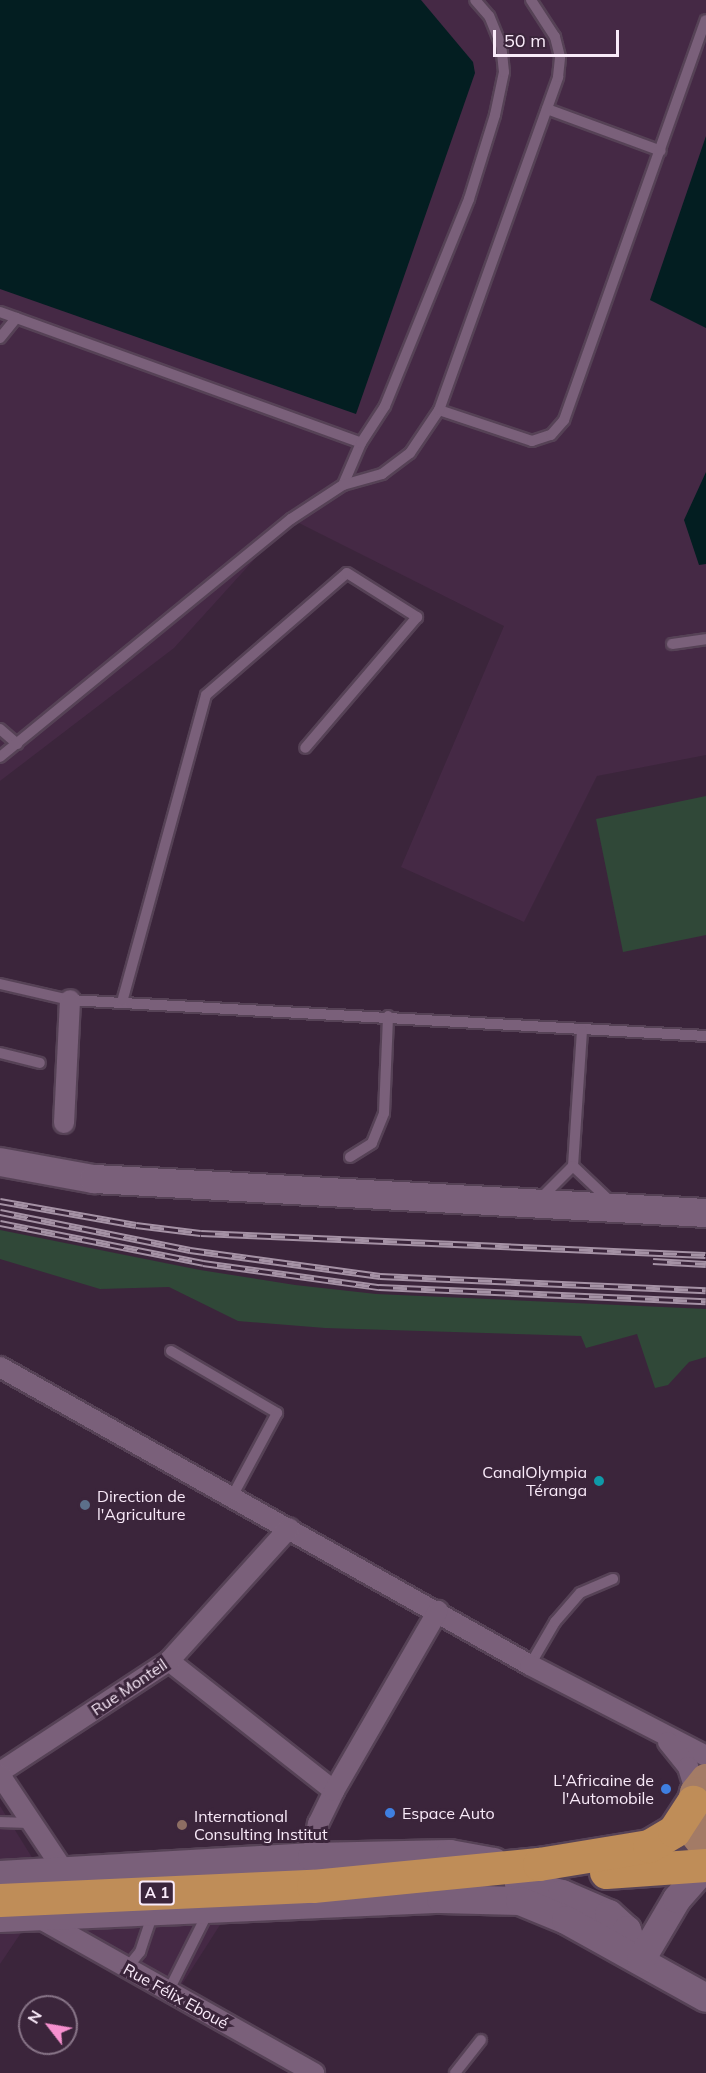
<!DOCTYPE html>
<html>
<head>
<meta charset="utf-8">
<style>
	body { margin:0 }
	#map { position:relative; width:706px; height:2073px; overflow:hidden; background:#3b253b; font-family:Mulish,sans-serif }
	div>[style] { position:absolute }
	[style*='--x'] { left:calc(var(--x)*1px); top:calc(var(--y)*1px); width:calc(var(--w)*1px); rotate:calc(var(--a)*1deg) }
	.built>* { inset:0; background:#452945 }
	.green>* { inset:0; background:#304838 }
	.water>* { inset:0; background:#031e21 }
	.roads { filter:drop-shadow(2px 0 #564256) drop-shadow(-2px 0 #564256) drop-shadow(0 2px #564256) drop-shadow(0 -2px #564256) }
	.lane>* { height:10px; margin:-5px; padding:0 5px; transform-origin:5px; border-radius:5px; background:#7a607a }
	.street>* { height:20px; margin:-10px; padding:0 10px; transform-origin:10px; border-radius:10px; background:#7a607a }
	.secondary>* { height:28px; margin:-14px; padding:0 14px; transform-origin:14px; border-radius:14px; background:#7a607a }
	.primary>* { height:32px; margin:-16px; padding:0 16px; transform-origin:16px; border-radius:16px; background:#a37b66 }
	.highway>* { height:33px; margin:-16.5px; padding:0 16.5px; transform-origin:16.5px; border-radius:16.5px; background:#bf8d58 }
	.rail>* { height:7px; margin-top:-3.5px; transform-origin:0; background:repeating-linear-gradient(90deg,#3b253b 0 14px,#a592a5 0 28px); box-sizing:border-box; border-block:2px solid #a592a5 }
	.dots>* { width:16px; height:16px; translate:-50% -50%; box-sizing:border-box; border:3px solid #3b253b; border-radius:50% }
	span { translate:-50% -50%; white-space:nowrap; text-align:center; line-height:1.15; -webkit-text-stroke:6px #3b253b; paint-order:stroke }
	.shield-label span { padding:2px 4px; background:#3b253b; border:2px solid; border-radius:4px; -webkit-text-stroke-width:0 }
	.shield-label { font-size:15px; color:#f9eaf9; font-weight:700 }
	.poi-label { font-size:16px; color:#f9eaf9 }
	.right { translate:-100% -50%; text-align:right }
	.left { translate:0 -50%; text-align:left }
	.street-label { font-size:16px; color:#f9eaf9 }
	.north { position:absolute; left:18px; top:1995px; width:60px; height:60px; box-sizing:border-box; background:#3b253b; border:2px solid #877487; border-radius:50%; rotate:301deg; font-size:16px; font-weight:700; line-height:24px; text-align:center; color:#f9eaf9 }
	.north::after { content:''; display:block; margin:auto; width:21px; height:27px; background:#f690cf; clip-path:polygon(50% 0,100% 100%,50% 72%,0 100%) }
	.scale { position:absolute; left:493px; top:30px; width:126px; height:27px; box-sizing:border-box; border:3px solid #f9eaf9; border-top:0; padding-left:8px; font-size:18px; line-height:21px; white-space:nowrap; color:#f9eaf9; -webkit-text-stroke:4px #3b253b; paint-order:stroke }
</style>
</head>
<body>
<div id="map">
	<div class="built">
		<i style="clip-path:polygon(0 0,706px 0,706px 755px,597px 776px,524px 922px,401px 867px,504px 626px,291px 519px,174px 648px,0 781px)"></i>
		<i style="clip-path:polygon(0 1806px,33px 1859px,0 1861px)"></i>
		<i style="clip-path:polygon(227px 1914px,179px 1989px,60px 1922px)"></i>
		<i style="clip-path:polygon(27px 1924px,0 1964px,0 1926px)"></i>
	</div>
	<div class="green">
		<i style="clip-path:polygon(706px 796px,706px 935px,623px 952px,596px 819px)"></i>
		<i style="clip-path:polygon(0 1230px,200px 1270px,295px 1285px,376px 1294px,706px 1309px,706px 1357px,689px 1362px,668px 1385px,655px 1388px,637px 1334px,586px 1348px,581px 1336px,325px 1328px,238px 1321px,169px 1287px,100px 1289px,0 1259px)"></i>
	</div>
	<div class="water">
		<i style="clip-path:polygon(0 0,421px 0,473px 62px,475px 73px,356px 414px,0 289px)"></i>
		<i style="clip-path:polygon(706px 136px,706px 328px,650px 300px)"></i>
		<i style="clip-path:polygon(706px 472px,706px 564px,699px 565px,684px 520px)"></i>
	</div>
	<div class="roads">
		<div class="lane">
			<i style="--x:547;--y:109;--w:121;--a:20.2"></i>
			<i style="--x:0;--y:312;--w:384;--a:19.9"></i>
			<i style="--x:0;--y:338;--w:26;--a:-51"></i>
			<i style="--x:439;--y:410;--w:98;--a:18.4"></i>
			<i style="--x:532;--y:441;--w:20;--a:-18"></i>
			<i style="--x:551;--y:435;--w:20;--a:-49"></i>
			<i style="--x:564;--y:420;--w:424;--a:-70.5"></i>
			<i style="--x:343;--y:485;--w:46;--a:-66.8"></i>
			<i style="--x:361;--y:443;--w:44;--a:-57"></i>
			<i style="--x:385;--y:406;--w:223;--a:-67.9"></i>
			<i style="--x:469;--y:199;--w:88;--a:-72.8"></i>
			<i style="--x:495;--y:115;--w:44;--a:-78.2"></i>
			<i style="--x:504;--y:72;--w:27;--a:-96"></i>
			<i style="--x:501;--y:45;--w:31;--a:-112"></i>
			<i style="--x:489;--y:16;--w:21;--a:-131"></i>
			<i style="--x:672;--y:644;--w:34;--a:-8"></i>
			<i style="--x:0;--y:729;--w:23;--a:41"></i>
			<i style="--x:0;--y:757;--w:376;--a:-39.3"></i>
			<i style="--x:291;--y:519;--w:62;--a:-33.2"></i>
			<i style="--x:343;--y:485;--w:41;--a:-15.8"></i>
			<i style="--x:382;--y:474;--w:35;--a:-37"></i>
			<i style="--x:410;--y:453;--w:52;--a:-56"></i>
			<i style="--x:439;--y:410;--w:354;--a:-70.3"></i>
			<i style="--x:558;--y:77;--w:20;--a:-84"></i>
			<i style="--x:560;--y:57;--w:21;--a:-104"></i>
			<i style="--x:555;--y:37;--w:44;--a:-123"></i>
			<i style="--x:0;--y:984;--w:72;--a:12.9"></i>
			<i style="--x:70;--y:1000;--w:637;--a:3.24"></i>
			<i style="--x:122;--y:1002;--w:318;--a:-74.7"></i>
			<i style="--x:206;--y:695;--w:186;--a:-40.9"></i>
			<i style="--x:347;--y:573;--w:83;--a:32.2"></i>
			<i style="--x:417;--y:617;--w:172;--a:130.5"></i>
			<i style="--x:0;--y:1053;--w:41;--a:14"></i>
			<i style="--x:350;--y:1157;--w:26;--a:-32"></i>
			<i style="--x:372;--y:1143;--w:32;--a:-68"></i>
			<i style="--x:384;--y:1113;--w:97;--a:-87.6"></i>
			<i style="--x:573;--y:1166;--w:136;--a:-86.2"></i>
			<i style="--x:539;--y:1200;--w:48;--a:-45"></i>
			<i style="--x:573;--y:1166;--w:54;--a:43.5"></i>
			<i style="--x:171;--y:1351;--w:123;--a:30.3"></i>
			<i style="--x:277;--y:1413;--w:95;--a:118.2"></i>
			<i style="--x:530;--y:1665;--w:50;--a:-59.8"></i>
			<i style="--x:555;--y:1622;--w:38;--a:-49"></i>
			<i style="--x:580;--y:1593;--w:36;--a:-23"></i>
			<i style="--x:0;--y:1822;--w:32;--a:2"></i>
			<i style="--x:127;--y:1968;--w:21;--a:-51"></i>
			<i style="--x:140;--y:1952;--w:41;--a:-71.6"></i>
			<i style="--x:168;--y:1992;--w:89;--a:-63.4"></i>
			<i style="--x:455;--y:2073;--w:42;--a:-51.8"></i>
		</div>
		<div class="street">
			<i style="--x:64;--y:1123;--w:123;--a:-87.2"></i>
			<i style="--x:0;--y:1367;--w:608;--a:29.35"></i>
			<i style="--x:530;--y:1665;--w:198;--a:27.3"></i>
			<i style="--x:169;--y:1661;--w:210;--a:38.2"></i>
			<i style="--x:668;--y:1742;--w:32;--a:51"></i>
			<i style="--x:688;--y:1767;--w:27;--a:73"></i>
			<i style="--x:0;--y:1772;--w:202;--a:-33.3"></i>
			<i style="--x:169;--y:1661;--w:179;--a:-47.9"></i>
			<i style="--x:0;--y:1775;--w:115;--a:56.3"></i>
			<i style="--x:312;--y:1857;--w:34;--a:-80"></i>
			<i style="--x:318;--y:1824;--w:37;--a:-64"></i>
			<i style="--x:334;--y:1791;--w:208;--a:-60"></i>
			<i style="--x:39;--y:1918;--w:316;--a:29.4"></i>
		</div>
		<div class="secondary">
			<i style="--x:0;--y:1162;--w:96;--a:10.3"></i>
			<i style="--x:94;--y:1179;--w:613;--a:3.18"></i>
			<i style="--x:0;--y:1875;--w:313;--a:-3.3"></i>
			<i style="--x:312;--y:1857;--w:138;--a:-1.2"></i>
			<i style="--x:450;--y:1854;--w:45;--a:10.3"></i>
			<i style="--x:519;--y:1884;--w:44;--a:13.1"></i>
			<i style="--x:562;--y:1894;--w:51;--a:23.1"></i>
			<i style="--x:609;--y:1914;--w:24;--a:42"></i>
			<i style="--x:627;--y:1930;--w:28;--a:72"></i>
			<i style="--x:0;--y:1918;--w:441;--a:-2.5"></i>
			<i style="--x:441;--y:1899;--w:79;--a:1.5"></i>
			<i style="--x:520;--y:1901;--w:50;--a:22.4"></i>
			<i style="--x:566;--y:1920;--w:160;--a:29.1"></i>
			<i style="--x:641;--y:1960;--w:71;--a:-59.5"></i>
			<i style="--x:677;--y:1899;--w:44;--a:-48.7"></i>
		</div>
		<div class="primary">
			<i style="--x:706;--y:1780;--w:16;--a:128"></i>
			<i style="--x:696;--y:1793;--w:20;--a:105"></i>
			<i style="--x:691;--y:1812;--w:21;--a:79"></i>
			<i style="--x:695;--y:1833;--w:18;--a:52"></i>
		</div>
		<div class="highway">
			<i style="--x:606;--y:1872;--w:100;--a:-4"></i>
			<i style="--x:0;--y:1900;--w:313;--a:-2.6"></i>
			<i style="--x:313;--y:1886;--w:227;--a:-5.6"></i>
			<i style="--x:539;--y:1864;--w:111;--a:-9.3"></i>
			<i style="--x:649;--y:1846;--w:29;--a:-31"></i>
			<i style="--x:674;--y:1831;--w:35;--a:-57"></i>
		</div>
	</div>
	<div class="rail">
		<i style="--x:0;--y:1201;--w:138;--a:10"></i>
		<i style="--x:136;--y:1225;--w:65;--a:7"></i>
		<i style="--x:201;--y:1233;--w:505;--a:2.49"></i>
		<i style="--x:0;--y:1212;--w:194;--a:11.3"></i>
		<i style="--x:190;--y:1250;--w:192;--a:7.8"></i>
		<i style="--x:380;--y:1276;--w:326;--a:2.5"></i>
		<i style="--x:0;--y:1223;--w:207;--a:11.1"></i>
		<i style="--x:203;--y:1263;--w:178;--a:7.8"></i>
		<i style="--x:379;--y:1287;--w:327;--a:2.5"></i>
		<i style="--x:653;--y:1261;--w:53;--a:3.2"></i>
	</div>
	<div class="dots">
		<i style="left:599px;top:1481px;background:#0f9aa8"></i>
		<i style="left:85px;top:1505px;background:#5c6f8a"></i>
		<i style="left:666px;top:1789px;background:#3f7fe0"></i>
		<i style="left:390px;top:1813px;background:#3f7fe0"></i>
		<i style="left:182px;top:1825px;background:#8d6e63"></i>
	</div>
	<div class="shield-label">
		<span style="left:157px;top:1893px">A 1</span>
	</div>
	<div class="poi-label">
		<span class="right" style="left:587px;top:1481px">CanalOlympia<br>Téranga</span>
		<span class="left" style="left:97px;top:1505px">Direction de<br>l'Agriculture</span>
		<span class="right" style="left:654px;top:1789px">L'Africaine de<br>l'Automobile</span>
		<span class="left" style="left:402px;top:1813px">Espace Auto</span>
		<span class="left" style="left:194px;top:1825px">International<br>Consulting Institut</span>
	</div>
	<div class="street-label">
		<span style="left:129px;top:1687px;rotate:-34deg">Rue Monteil</span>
		<span style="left:176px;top:1996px;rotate:29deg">Rue Félix Eboué</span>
	</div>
	<div class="north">N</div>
	<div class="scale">50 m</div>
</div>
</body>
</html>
